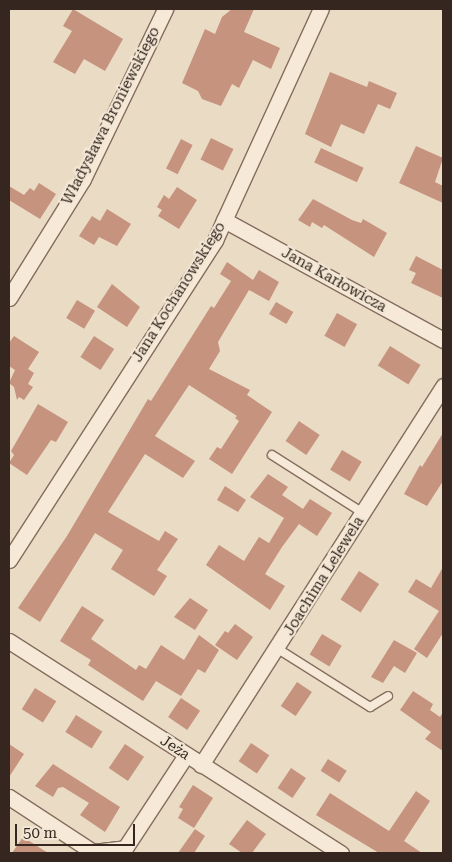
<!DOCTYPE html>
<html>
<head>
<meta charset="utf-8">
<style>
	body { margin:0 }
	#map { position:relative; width:452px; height:862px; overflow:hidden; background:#eadbc5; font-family:"Roboto Serif",serif }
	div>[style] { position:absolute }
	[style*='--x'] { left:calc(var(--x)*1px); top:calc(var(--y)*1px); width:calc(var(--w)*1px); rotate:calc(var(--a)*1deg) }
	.building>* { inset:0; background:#c5937e; transform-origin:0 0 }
	.roads { filter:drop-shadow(1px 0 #846d5d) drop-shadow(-1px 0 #846d5d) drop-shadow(0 1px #846d5d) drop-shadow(0 -1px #846d5d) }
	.service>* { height:8px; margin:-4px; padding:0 4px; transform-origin:4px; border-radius:4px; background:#f6e9d8 }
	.minor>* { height:15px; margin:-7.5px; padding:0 7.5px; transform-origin:7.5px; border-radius:7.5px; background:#f6e9d8 }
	span { translate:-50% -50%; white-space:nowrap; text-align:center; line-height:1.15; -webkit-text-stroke:4.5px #f2e6d4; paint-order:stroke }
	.street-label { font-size:15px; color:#35271f }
	.frame { position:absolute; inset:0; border:10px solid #35271f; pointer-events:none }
	.scale { position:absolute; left:15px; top:824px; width:120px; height:22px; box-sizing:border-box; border:2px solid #35271f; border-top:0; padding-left:6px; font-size:15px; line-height:18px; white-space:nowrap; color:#35271f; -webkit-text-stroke:4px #f2e6d4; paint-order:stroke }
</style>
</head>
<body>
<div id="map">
	<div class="building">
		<i style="clip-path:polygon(73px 9px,123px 39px,105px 71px,84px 59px,75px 74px,53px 62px,72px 31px,63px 26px)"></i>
		<i style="clip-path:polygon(232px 9px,254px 9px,244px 32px,280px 48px,271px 69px,253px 60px,239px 88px,232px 84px,221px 106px,202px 99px,198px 91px,182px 83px,205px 29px,215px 34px,222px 17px)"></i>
		<i style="clip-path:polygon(330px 72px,367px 87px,369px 81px,397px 93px,390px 109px,378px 104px,364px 134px,341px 124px,331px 147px,305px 134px)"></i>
		<i style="left:211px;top:138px;width:25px;height:24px;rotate:26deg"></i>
		<i style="left:181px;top:139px;width:13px;height:33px;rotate:27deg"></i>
		<i style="clip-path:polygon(416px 146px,443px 158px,435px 182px,443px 186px,443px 203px,399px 183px)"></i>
		<i style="left:321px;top:148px;width:47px;height:16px;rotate:25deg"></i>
		<i style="clip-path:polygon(39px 183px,56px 194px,40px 219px,9px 200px,9px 186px,24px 195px,30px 188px,34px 191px)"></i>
		<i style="clip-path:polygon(177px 187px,197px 200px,179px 229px,158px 216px,162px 210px,157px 207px,164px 195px,169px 199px)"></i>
		<i style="clip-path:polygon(313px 199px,352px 220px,361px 223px,363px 219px,387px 233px,374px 257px,324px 225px,322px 228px,312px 222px,310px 227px,298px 220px)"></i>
		<i style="clip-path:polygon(107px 209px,131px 224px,117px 246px,99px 237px,94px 245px,79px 236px,92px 216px,100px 221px)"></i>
		<i style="clip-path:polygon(416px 256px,443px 270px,443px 298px,411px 283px,416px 273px,409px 270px)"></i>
		<i style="clip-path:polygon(227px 262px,253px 280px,259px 270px,279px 282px,269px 301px,249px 290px,218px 342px,220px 351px,209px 369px,250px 390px,247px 395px,272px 412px,232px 474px,209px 459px,217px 447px,221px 449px,239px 421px,235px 418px,237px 416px,189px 385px,155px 436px,195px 461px,183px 478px,145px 454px,108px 512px,159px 541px,165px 531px,178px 539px,157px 570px,167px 576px,154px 596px,111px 569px,123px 550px,95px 533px,40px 622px,18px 608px,67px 536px,148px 399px,151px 401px,211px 306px,214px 308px,231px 281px,220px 274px)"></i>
		<i style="clip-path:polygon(112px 284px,140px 307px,127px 327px,97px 307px)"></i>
		<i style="left:77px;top:300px;width:21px;height:21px;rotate:31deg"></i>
		<i style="left:276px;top:302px;width:20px;height:14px;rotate:30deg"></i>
		<i style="left:337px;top:313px;width:23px;height:26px;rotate:29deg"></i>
		<i style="clip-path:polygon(14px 336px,39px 352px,28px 369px,34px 373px,28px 384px,33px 387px,24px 400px,19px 397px,17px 400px,14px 387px,9px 383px,15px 370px,9px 366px,9px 343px)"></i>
		<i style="left:94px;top:336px;width:24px;height:25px;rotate:33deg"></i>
		<i style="left:390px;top:346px;width:36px;height:23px;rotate:32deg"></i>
		<i style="clip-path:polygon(38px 404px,68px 422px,56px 442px,51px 440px,27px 475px,9px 463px,14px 455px,11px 451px)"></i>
		<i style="left:299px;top:421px;width:25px;height:24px;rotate:34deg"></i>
		<i style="clip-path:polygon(443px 433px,443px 481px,427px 506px,404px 494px,420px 465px,422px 467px)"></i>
		<i style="left:342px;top:450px;width:23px;height:23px;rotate:31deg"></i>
		<i style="clip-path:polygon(268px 474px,288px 487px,282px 495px,303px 509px,310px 499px,332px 513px,317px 536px,299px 524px,282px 547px,265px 574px,285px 586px,270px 610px,206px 565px,219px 545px,244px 561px,259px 537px,269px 543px,284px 518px,250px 497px)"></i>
		<i style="clip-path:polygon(225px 486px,246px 500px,238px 512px,217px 500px)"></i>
		<i style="clip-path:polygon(443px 567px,443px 633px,427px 658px,414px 649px,439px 611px,408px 592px,416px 579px,431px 588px)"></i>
		<i style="left:359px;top:571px;width:24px;height:34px;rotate:33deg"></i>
		<i style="clip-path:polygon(190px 598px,208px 610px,195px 630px,174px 617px)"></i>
		<i style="clip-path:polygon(82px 606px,104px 620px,91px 639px,136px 670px,139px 665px,146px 669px,161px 645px,184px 660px,199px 635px,219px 650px,205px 673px,198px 669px,181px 696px,156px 681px,143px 701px,88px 665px,91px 660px,60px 641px)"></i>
		<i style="clip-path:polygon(235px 624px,253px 637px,237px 660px,215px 645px,225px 631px,228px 633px)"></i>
		<i style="left:322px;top:634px;width:23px;height:24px;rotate:31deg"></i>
		<i style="clip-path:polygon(394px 640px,417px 653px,405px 673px,394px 666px,383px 683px,371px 677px)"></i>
		<i style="left:297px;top:682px;width:18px;height:29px;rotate:34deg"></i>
		<i style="left:35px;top:688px;width:25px;height:25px;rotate:32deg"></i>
		<i style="clip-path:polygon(413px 691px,433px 704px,430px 710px,440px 717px,443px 712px,443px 751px,425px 739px,431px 732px,400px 710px)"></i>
		<i style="left:181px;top:698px;width:23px;height:23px;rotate:34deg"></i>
		<i style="left:76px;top:715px;width:31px;height:20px;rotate:32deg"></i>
		<i style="left:251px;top:743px;width:22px;height:22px;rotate:34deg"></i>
		<i style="clip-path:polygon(9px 744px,24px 754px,9px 777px)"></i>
		<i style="left:125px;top:744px;width:23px;height:29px;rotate:34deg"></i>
		<i style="left:328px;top:759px;width:22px;height:14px;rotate:32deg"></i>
		<i style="clip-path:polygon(53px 764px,120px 807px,105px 832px,80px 815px,89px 803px,63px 787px,58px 788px,53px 797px,35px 786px)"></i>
		<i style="left:291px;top:768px;width:18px;height:24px;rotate:34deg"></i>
		<i style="clip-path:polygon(193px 785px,213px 798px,194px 828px,178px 818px,183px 809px,179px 807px)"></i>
		<i style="clip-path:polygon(416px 791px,430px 801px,404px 841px,422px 853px,379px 853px,316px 815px,330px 793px,389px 831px)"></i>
		<i style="clip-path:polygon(247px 820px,266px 834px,252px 853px,242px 853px,229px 844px)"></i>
		<i style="clip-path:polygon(195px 829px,205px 836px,194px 853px,178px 853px)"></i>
		<i style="clip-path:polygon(23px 837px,48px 853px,12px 853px)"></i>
	</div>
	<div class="roads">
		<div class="service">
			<i style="--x:272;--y:455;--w:108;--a:32.5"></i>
			<i style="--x:278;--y:649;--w:109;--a:32.2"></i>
			<i style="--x:370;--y:707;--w:21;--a:-31"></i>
		</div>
		<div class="minor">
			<i style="--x:224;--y:220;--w:250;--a:28.7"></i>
			<i style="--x:9;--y:298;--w:140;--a:-58.1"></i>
			<i style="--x:83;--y:179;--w:189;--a:-64.2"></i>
			<i style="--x:9;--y:560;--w:381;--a:-57.2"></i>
			<i style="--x:215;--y:240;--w:254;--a:-65.4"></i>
			<i style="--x:9;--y:641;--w:394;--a:32.6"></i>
			<i style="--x:201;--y:765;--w:450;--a:-57.4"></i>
			<i style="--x:9;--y:797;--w:100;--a:33.2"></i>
			<i style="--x:93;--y:852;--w:32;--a:-7"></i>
			<i style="--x:125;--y:848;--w:111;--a:-56.7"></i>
		</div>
	</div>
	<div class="street-label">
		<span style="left:111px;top:116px;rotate:-63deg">Władysława Broniewskiego</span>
		<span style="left:334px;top:280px;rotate:29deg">Jana Karłowicza</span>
		<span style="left:179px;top:292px;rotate:-58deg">Jana Kochanowskiego</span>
		<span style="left:324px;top:576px;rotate:-58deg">Joachima Lelewela</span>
		<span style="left:175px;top:748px;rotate:33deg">Jeża</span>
	</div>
	<div class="frame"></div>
	<div class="scale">50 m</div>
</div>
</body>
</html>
